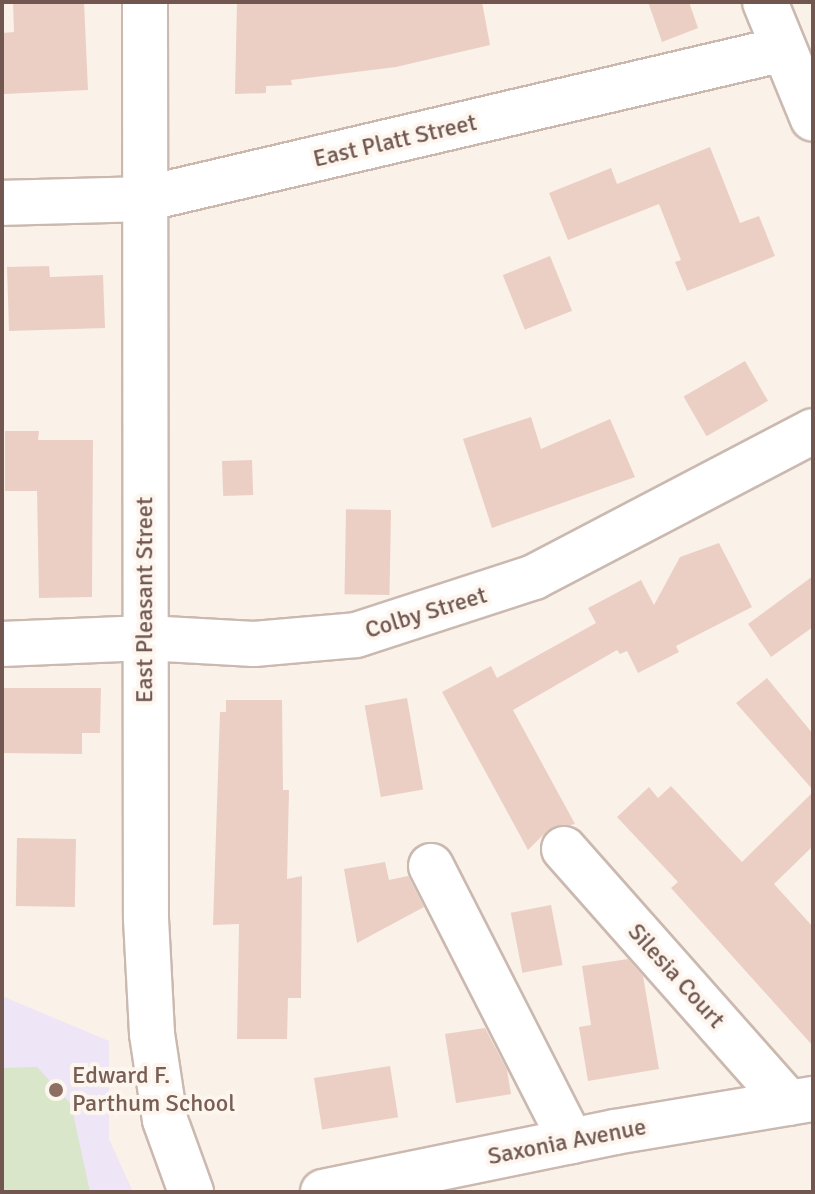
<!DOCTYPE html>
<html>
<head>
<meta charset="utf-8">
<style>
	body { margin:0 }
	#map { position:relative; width:815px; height:1194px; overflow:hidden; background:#faf1e9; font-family:Signika,sans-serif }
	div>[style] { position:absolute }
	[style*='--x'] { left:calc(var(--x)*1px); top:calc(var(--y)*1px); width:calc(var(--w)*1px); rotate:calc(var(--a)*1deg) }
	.education>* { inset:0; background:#eee6f6 }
	.green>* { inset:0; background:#d9e6c9 }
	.building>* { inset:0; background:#eccfc4; transform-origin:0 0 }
	.roads { filter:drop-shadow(2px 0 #cbb9b0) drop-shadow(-2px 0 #cbb9b0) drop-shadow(0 2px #cbb9b0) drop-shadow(0 -2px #cbb9b0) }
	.minor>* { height:44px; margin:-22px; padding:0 22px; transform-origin:22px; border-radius:22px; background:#fff }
	.dots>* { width:22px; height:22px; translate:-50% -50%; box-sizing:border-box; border:4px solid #fdf6ef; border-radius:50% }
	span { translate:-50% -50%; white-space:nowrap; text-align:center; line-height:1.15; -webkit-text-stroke:8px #fdf6ef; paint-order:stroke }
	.street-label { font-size:24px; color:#715750 }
	.education-label { font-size:24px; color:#785e54 }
	.left { translate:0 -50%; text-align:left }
	.frame { position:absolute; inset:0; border:4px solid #715750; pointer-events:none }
</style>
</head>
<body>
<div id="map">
	<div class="education">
		<i style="clip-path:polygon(2px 996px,109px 1041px,109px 1139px,133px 1192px,2px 1192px)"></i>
	</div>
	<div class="green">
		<i style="clip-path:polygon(37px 1067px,71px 1104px,90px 1192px,2px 1192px,2px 1068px)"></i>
	</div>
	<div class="building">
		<i style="clip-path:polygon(13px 2px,84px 2px,88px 90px,4px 94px,2px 33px,14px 32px)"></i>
		<i style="clip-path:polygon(237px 2px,482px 2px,490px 45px,396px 67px,291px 80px,292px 85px,266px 86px,266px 93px,235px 94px)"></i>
		<i style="clip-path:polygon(648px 2px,689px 2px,698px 28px,662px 42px)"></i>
		<i style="clip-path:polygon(710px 147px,740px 223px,759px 216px,775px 256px,687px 291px,675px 262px,681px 260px,659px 204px,568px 240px,549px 193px,611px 168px,617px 184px)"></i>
		<i style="left:550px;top:256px;width:59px;height:51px;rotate:68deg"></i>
		<i style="clip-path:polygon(49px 266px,50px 277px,103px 275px,105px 328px,9px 331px,7px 267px)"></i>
		<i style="left:745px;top:361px;width:46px;height:71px;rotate:60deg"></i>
		<i style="clip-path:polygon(531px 417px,541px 449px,610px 419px,635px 477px,492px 528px,463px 439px)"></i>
		<i style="clip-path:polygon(5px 431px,39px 431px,38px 440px,93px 440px,92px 597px,39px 598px,37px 491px,5px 491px)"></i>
		<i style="left:252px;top:460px;width:35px;height:30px;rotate:88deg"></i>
		<i style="left:391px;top:510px;width:85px;height:45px;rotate:91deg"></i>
		<i style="clip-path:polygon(719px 543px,752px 607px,676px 646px,679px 652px,638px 673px,627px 651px,620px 654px,617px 650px,513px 710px,575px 824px,548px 830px,528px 850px,442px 692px,491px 666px,497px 678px,596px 623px,588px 608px,641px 580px,654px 605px,680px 557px)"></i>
		<i style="clip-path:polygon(813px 576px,813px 627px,771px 657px,748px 624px)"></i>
		<i style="clip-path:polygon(767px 678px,813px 734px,813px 790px,736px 703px)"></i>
		<i style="clip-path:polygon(2px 688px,101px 688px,100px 733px,82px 733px,82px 754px,2px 753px)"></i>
		<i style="left:407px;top:698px;width:93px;height:43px;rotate:80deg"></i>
		<i style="clip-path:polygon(226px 700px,282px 700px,283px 790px,289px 790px,287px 879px,302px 876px,301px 998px,288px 998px,287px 1039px,237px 1039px,239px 924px,213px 925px,220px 712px,226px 712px)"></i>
		<i style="clip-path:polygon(671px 786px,742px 862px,813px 792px,813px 846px,774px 884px,813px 927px,813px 1046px,671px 888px,678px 882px,617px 817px,649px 787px,658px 798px)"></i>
		<i style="left:17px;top:838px;width:59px;height:68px;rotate:1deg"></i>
		<i style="clip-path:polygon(385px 862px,389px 880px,408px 876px,424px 907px,357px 943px,344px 869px)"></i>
		<i style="left:551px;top:905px;width:61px;height:41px;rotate:79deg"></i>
		<i style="clip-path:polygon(628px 959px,643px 976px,659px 1069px,588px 1081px,579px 1027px,591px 1025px,582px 966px)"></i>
		<i style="clip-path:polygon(485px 1028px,507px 1070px,511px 1094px,456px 1103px,445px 1034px)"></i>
		<i style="left:390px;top:1066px;width:52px;height:77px;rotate:81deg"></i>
	</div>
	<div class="roads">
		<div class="minor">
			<i style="--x:145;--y:2;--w:917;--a:89.94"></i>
			<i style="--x:146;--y:919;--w:115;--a:87"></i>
			<i style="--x:152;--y:1034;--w:87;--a:81.4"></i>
			<i style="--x:165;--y:1120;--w:77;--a:70.1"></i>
			<i style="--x:765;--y:2;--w:126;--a:67.7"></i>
			<i style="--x:2;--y:203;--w:142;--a:-1.6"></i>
			<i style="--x:144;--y:199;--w:657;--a:-13.19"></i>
			<i style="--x:2;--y:644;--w:144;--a:-2.4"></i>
			<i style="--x:146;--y:638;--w:108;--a:3.2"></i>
			<i style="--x:254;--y:644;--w:102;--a:-5"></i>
			<i style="--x:356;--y:635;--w:187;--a:-18"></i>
			<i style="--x:534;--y:577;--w:315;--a:-27.6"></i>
			<i style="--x:564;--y:849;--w:339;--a:48.5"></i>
			<i style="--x:431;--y:866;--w:309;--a:63"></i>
			<i style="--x:323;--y:1192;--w:298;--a:-11.6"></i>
			<i style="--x:615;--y:1132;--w:201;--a:-9.5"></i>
		</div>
	</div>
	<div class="dots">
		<i style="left:56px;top:1090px;background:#8d6e63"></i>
	</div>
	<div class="street-label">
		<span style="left:395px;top:141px;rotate:-13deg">East Platt Street</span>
		<span style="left:145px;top:600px;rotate:-90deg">East Pleasant Street</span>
		<span style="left:426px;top:613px;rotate:-17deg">Colby Street</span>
		<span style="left:676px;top:976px;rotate:48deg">Silesia Court</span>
		<span style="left:567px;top:1142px;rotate:-11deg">Saxonia Avenue</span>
	</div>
	<div class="education-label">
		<span class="left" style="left:72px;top:1090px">Edward F.<br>Parthum School</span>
	</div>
	<div class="frame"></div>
</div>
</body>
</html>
